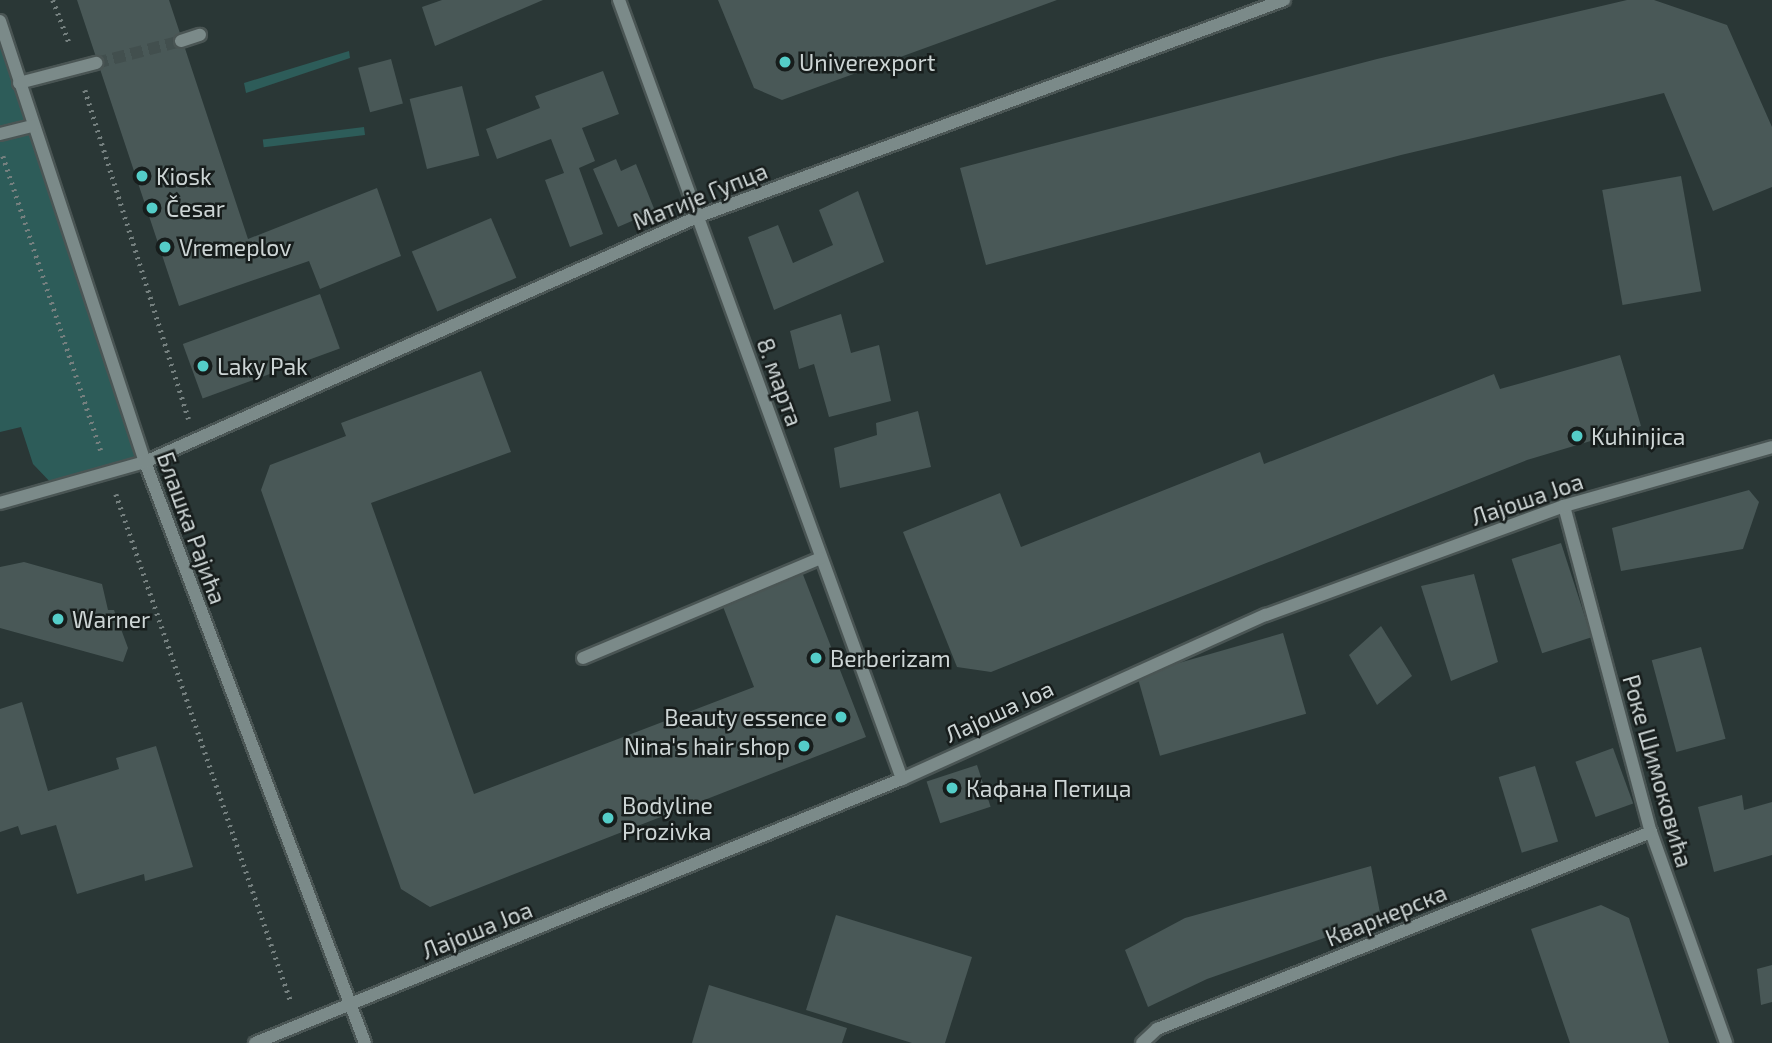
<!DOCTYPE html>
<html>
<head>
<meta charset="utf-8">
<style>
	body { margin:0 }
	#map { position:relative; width:1772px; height:1043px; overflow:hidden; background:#2a3736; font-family:"Exo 2",sans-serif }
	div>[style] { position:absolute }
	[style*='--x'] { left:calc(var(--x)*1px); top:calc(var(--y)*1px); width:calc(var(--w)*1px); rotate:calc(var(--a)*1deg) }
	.green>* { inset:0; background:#2d5c59; transform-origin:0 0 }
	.building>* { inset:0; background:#495857; transform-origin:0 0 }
	.minor-tunnel>* { height:12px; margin-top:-6px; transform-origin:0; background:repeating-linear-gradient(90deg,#424f4e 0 12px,transparent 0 18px) }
	.path>* { height:4.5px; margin-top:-2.25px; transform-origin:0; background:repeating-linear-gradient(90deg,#75807f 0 2px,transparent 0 7px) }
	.roads { filter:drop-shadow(2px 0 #4a5554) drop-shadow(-2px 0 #4a5554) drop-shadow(0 2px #4a5554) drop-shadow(0 -2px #4a5554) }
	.minor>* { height:12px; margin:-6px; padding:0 6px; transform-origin:6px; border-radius:6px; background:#7b8a89 }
	.dots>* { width:19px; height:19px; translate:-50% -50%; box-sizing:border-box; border:4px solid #171d1c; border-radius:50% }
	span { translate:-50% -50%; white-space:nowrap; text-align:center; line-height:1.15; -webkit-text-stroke:5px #171d1c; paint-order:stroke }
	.poi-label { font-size:23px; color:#cdd5d5 }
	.left { translate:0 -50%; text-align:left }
	.right { translate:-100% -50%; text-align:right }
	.street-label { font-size:23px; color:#cdd5d5 }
</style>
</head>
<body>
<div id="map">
	<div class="green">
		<i style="clip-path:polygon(0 20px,145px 462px,55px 487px,33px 464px,21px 427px,0 432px)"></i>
		<i style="clip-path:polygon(349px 51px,350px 58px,246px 93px,244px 83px)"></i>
		<i style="left:364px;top:127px;width:8px;height:102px;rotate:83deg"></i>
	</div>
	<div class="building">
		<i style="clip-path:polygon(77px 0,169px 0,248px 239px,377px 188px,401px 256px,320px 289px,309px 261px,179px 306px)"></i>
		<i style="clip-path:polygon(442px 0,543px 0,435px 46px,422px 7px)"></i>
		<i style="clip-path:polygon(718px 0,1057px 0,782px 100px,754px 88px)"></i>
		<i style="clip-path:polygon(1627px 0,1654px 0,1727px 25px,1772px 127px,1772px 187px,1713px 211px,1664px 93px,1401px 155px,986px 265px,960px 168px,1377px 59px)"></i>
		<i style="left:391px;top:59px;width:46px;height:34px;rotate:75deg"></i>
		<i style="clip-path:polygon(603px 71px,619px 114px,582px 128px,595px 161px,579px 168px,603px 234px,570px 247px,545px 180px,564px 173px,551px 139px,497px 159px,486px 129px,540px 108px,535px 96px)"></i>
		<i style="left:462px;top:86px;width:72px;height:54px;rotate:76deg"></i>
		<i style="clip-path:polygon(616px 159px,621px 171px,636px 164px,655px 211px,618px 227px,593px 169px)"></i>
		<i style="left:1681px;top:176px;width:117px;height:80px;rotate:80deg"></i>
		<i style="clip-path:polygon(858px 191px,884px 262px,774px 310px,748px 237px,778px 225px,793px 263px,833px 245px,819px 210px)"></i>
		<i style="left:491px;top:218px;width:65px;height:86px;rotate:67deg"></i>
		<i style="left:320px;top:294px;width:58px;height:146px;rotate:70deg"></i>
		<i style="clip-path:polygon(841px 314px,851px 353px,879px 345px,891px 401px,829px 417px,814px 364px,799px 369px,790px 331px)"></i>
		<i style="clip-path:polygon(1620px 355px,1641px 426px,1527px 460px,991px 672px,957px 667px,903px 532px,1000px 493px,1021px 547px,1260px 452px,1264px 464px,1494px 374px,1500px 389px)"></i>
		<i style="clip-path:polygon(481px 371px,511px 452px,371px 503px,474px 794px,754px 687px,722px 604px,802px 572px,866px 737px,430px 907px,401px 889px,261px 490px,270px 465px,346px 436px,341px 423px)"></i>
		<i style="clip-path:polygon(918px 411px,931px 467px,840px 488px,834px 448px,877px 435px,876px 423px)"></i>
		<i style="clip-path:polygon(1749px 490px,1759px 502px,1743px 549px,1621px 571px,1612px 528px)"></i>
		<i style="left:1561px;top:543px;width:99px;height:52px;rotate:72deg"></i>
		<i style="clip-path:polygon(24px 562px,102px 584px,108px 610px,114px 610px,128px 648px,123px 662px,0 628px,0 567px)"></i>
		<i style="clip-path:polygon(1474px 574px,1498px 662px,1451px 681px,1421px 586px)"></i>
		<i style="clip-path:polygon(1381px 626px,1412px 676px,1377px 705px,1349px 655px)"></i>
		<i style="left:1283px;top:633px;width:84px;height:152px;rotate:74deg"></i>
		<i style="left:1701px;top:647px;width:95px;height:51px;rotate:75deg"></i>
		<i style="clip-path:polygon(22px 702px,48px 791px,119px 769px,116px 758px,156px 746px,193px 867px,145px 881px,144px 874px,77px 894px,56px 825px,21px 835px,18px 826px,0 832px,0 709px)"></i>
		<i style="left:1613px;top:748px;width:59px;height:40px;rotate:70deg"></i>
		<i style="left:977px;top:765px;width:44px;height:53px;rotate:72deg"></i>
		<i style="left:1535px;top:766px;width:79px;height:38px;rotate:73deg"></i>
		<i style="clip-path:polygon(1742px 795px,1744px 810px,1772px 802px,1772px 855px,1714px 872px,1698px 807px)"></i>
		<i style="clip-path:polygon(1371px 866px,1381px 918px,1207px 979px,1148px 1007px,1125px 950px,1185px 918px)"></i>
		<i style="clip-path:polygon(1601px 905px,1629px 918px,1669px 1043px,1570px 1043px,1531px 929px)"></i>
		<i style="clip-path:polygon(836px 915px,972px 957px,945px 1043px,912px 1043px,806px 1010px)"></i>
		<i style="clip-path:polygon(1772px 965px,1772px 1002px,1761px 1005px,1757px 969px)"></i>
		<i style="clip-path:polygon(709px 985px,847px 1028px,842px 1043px,692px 1043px)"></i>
	</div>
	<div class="minor-tunnel">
		<i style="--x:96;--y:63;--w:88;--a:-14.5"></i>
	</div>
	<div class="path">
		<i style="--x:53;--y:0;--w:48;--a:69.3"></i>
		<i style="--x:85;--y:90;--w:345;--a:72.5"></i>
		<i style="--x:3;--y:156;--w:310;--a:71.6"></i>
		<i style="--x:116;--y:494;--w:537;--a:70.99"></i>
	</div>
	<div class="roads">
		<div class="minor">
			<i style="--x:619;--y:0;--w:829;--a:70.03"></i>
			<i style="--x:0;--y:21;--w:464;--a:71.8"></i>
			<i style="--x:145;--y:462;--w:621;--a:69.26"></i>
			<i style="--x:181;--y:41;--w:20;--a:-18"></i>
			<i style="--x:19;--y:83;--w:80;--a:-14.6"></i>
			<i style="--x:0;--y:134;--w:34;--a:-14"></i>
			<i style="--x:0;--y:503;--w:151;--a:-15.8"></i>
			<i style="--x:145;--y:462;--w:604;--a:-23.93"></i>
			<i style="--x:697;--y:217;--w:626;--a:-20.29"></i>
			<i style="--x:1564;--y:506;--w:337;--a:75.1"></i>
			<i style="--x:1651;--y:832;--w:224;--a:70.4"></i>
			<i style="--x:583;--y:658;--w:258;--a:-22.8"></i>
			<i style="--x:255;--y:1043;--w:699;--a:-22.2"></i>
			<i style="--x:902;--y:779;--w:399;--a:-24.3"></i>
			<i style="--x:1266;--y:615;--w:317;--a:-20.1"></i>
			<i style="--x:1564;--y:506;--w:216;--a:-15.8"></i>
			<i style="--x:1142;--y:1043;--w:21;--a:-43"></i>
			<i style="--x:1157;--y:1029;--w:532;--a:-21.74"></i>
		</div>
	</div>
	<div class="dots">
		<i style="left:785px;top:62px;background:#54cdc8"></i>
		<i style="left:142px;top:176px;background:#54cdc8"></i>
		<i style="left:152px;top:208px;background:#54cdc8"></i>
		<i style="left:165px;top:247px;background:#54cdc8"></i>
		<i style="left:203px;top:366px;background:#54cdc8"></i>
		<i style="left:1577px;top:436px;background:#54cdc8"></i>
		<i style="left:58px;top:619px;background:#54cdc8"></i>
		<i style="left:816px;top:658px;background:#54cdc8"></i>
		<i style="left:841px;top:717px;background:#54cdc8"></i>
		<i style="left:804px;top:746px;background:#54cdc8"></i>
		<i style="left:952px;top:788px;background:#54cdc8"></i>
		<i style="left:608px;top:818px;background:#54cdc8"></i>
	</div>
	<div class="poi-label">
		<span class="left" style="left:799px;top:62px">Univerexport</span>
		<span class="left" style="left:156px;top:176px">Kiosk</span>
		<span class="left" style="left:166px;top:208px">Česar</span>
		<span class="left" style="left:179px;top:247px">Vremeplov</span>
		<span class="left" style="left:217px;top:366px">Laky Pak</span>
		<span class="left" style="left:1591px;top:436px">Kuhinjica</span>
		<span class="left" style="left:72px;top:619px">Warner</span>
		<span class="left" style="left:830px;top:658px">Berberizam</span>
		<span class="right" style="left:827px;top:717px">Beauty essence</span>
		<span class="right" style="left:790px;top:746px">Nina's hair shop</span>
		<span class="left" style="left:966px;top:788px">Кафана Петица</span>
		<span class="left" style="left:622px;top:818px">Bodyline<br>Prozivka</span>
	</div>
	<div class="street-label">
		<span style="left:700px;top:196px;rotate:-22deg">Матије Гупца</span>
		<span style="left:780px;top:382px;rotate:70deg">8. марта</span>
		<span style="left:1527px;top:499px;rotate:-19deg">Лајоша Јоа</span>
		<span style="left:192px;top:528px;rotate:70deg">Блашка Рајића</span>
		<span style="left:999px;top:711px;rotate:-25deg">Лајоша Јоа</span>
		<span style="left:1658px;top:771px;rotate:74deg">Роке Шимоковића</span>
		<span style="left:1386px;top:915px;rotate:-22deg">Кварнерска</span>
		<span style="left:477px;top:930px;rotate:-22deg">Лајоша Јоа</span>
	</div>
</div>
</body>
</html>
